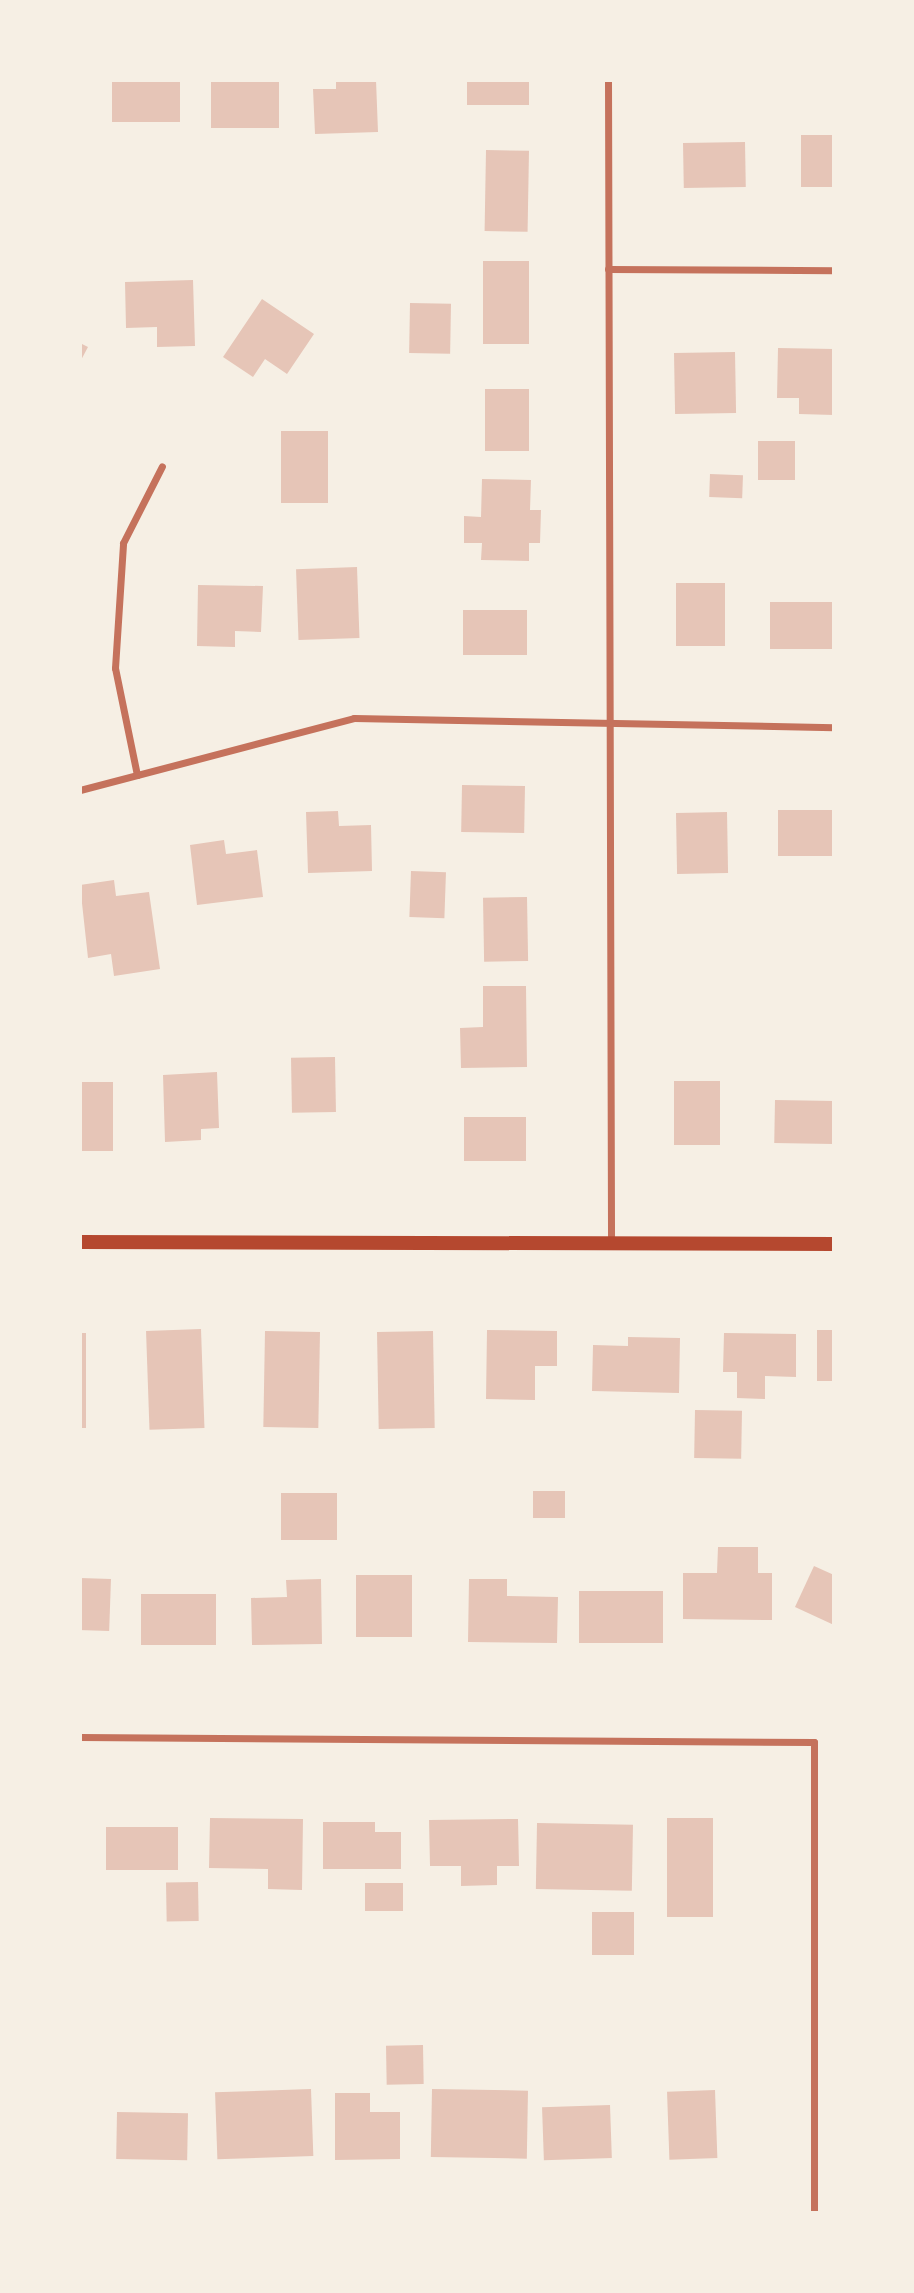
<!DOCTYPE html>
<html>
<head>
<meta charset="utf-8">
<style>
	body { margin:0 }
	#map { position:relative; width:914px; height:2293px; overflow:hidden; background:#f6efe4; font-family:Quicksand,sans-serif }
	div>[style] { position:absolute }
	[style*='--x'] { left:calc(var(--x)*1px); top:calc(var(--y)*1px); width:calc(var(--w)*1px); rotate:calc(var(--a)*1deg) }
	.building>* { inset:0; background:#e6c5b7; transform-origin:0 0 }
	.minor>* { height:7px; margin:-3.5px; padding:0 3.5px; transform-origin:3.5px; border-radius:3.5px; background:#c5725c }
	.secondary>* { height:14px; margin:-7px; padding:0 7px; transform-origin:7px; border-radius:7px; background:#b5482f }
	span { translate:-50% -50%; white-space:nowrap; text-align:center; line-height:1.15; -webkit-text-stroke:6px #f6efe4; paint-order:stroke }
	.frame { position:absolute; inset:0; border:82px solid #f6efe4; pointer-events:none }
</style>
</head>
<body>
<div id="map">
	<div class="building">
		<i style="left:112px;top:80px;width:68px;height:42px"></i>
		<i style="left:211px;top:80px;width:68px;height:48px"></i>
		<i style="clip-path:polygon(336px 80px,376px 80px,378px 132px,315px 134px,313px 89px,336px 89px)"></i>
		<i style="left:467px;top:80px;width:62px;height:25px"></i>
		<i style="left:801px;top:135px;width:33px;height:52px"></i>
		<i style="left:745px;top:142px;width:45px;height:62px;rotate:89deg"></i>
		<i style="left:486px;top:150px;width:43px;height:81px;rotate:1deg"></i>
		<i style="left:483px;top:261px;width:46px;height:83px"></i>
		<i style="clip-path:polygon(193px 280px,195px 346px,157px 347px,157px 327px,126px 328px,125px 282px)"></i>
		<i style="clip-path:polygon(262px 299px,314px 334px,287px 374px,265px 359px,253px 377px,223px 357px)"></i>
		<i style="left:410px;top:303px;width:41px;height:50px;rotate:1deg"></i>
		<i style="clip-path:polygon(80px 343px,88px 347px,80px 362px)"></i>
		<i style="clip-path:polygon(778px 348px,834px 349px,834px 415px,799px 414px,799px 398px,777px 398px)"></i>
		<i style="left:735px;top:352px;width:61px;height:61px;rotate:89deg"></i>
		<i style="left:485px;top:389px;width:44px;height:62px"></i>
		<i style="left:281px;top:431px;width:47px;height:72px"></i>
		<i style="left:758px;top:441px;width:37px;height:39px"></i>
		<i style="left:710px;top:474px;width:33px;height:23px;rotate:2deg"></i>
		<i style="clip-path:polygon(482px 479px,531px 480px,530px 510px,541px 510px,540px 543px,529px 543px,529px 561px,481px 560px,482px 543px,464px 543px,464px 516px,481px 517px)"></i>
		<i style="left:357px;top:567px;width:71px;height:61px;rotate:88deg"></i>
		<i style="left:676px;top:583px;width:49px;height:63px"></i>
		<i style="clip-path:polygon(198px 585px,263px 586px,261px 632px,235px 631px,235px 647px,197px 646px)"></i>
		<i style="left:834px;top:602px;width:47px;height:64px;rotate:90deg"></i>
		<i style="left:463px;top:610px;width:64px;height:45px"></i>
		<i style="left:462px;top:785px;width:63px;height:47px;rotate:1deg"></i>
		<i style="left:778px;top:810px;width:56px;height:46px"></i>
		<i style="clip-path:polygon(338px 811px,339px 826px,371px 825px,372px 871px,308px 873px,306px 812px)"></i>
		<i style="left:727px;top:812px;width:61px;height:51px;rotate:89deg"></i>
		<i style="clip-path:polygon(224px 840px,226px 854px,257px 850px,263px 897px,197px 905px,190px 845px)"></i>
		<i style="left:411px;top:871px;width:35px;height:46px;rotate:2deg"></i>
		<i style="clip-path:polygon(114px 880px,116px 896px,149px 892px,160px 969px,114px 976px,111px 954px,88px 958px,80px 885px)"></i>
		<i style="left:527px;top:897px;width:64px;height:44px;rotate:89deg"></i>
		<i style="clip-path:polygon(483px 986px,526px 986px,527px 1067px,461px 1068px,460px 1028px,483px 1027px)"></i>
		<i style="left:335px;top:1057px;width:55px;height:44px;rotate:89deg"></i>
		<i style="clip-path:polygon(217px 1072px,219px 1128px,201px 1129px,201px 1140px,165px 1142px,163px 1075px)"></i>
		<i style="left:674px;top:1081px;width:46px;height:64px"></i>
		<i style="left:80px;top:1082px;width:33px;height:69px"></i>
		<i style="left:775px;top:1100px;width:59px;height:43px;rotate:1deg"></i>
		<i style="left:526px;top:1117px;width:44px;height:62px;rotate:90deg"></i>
		<i style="left:201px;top:1329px;width:99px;height:55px;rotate:88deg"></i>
		<i style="clip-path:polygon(487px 1330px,557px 1331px,557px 1366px,535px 1366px,535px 1400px,486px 1399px)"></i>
		<i style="left:817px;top:1330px;width:17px;height:51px"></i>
		<i style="left:265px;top:1331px;width:55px;height:96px;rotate:1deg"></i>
		<i style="left:433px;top:1331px;width:97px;height:56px;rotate:89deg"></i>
		<i style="left:80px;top:1333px;width:6px;height:95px"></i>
		<i style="clip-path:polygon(724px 1333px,796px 1334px,796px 1377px,765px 1376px,765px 1399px,737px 1398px,737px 1372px,723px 1372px)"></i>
		<i style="clip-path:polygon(628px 1337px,680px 1338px,679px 1393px,592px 1391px,593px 1345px,628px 1346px)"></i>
		<i style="left:695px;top:1410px;width:47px;height:48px;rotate:1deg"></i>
		<i style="left:533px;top:1491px;width:32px;height:27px"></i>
		<i style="left:281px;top:1493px;width:56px;height:47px"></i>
		<i style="clip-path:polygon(718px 1547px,758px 1547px,758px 1573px,772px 1573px,772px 1620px,683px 1619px,683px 1573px,717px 1573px)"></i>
		<i style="clip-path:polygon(814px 1566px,834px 1575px,834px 1625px,795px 1607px)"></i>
		<i style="left:412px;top:1575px;width:62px;height:56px;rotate:90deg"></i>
		<i style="left:80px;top:1578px;width:31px;height:52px;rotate:2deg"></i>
		<i style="clip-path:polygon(321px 1579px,322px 1644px,252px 1645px,251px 1598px,287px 1597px,286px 1580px)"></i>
		<i style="clip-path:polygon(469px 1579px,507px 1579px,507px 1596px,558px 1597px,557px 1643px,468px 1642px)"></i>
		<i style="left:663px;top:1591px;width:52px;height:84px;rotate:90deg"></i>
		<i style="left:216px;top:1594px;width:51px;height:75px;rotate:90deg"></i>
		<i style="clip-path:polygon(210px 1818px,303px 1819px,302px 1890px,268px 1889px,268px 1869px,209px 1868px)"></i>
		<i style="left:667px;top:1818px;width:46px;height:99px"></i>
		<i style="clip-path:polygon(518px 1819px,519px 1866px,497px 1866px,497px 1885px,461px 1886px,461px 1866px,430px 1866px,429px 1820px)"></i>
		<i style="clip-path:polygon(323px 1822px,375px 1822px,375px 1832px,401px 1832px,401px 1869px,323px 1869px)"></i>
		<i style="left:537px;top:1823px;width:96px;height:66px;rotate:1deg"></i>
		<i style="left:106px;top:1827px;width:72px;height:43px"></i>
		<i style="left:198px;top:1882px;width:39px;height:32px;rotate:89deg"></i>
		<i style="left:365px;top:1883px;width:38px;height:28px"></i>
		<i style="left:592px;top:1912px;width:42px;height:43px"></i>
		<i style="left:423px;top:2045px;width:39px;height:37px;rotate:89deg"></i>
		<i style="left:311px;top:2089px;width:67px;height:96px;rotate:88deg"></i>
		<i style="left:432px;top:2089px;width:96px;height:68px;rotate:1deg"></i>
		<i style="left:715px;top:2090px;width:68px;height:48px;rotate:88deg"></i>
		<i style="clip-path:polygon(335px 2093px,370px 2093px,370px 2112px,400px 2112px,400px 2159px,335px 2160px)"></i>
		<i style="left:610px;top:2105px;width:53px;height:68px;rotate:88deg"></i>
		<i style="left:117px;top:2112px;width:71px;height:47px;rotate:1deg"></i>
	</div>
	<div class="minor">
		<i style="--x:608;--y:80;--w:1164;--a:89.85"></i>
		<i style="--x:608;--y:269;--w:226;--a:0.3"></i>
		<i style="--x:137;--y:775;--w:109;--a:-101.6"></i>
		<i style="--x:115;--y:668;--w:125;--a:-86.3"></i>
		<i style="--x:123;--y:543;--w:86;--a:-63.1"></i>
		<i style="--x:80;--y:790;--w:283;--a:-14.7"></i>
		<i style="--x:354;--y:718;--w:480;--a:1.1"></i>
		<i style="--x:80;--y:1737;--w:734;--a:0.39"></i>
		<i style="--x:814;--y:1742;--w:470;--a:90"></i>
	</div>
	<div class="secondary">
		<i style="--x:80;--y:1242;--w:754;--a:0.15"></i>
	</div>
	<div class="frame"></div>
</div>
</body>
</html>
